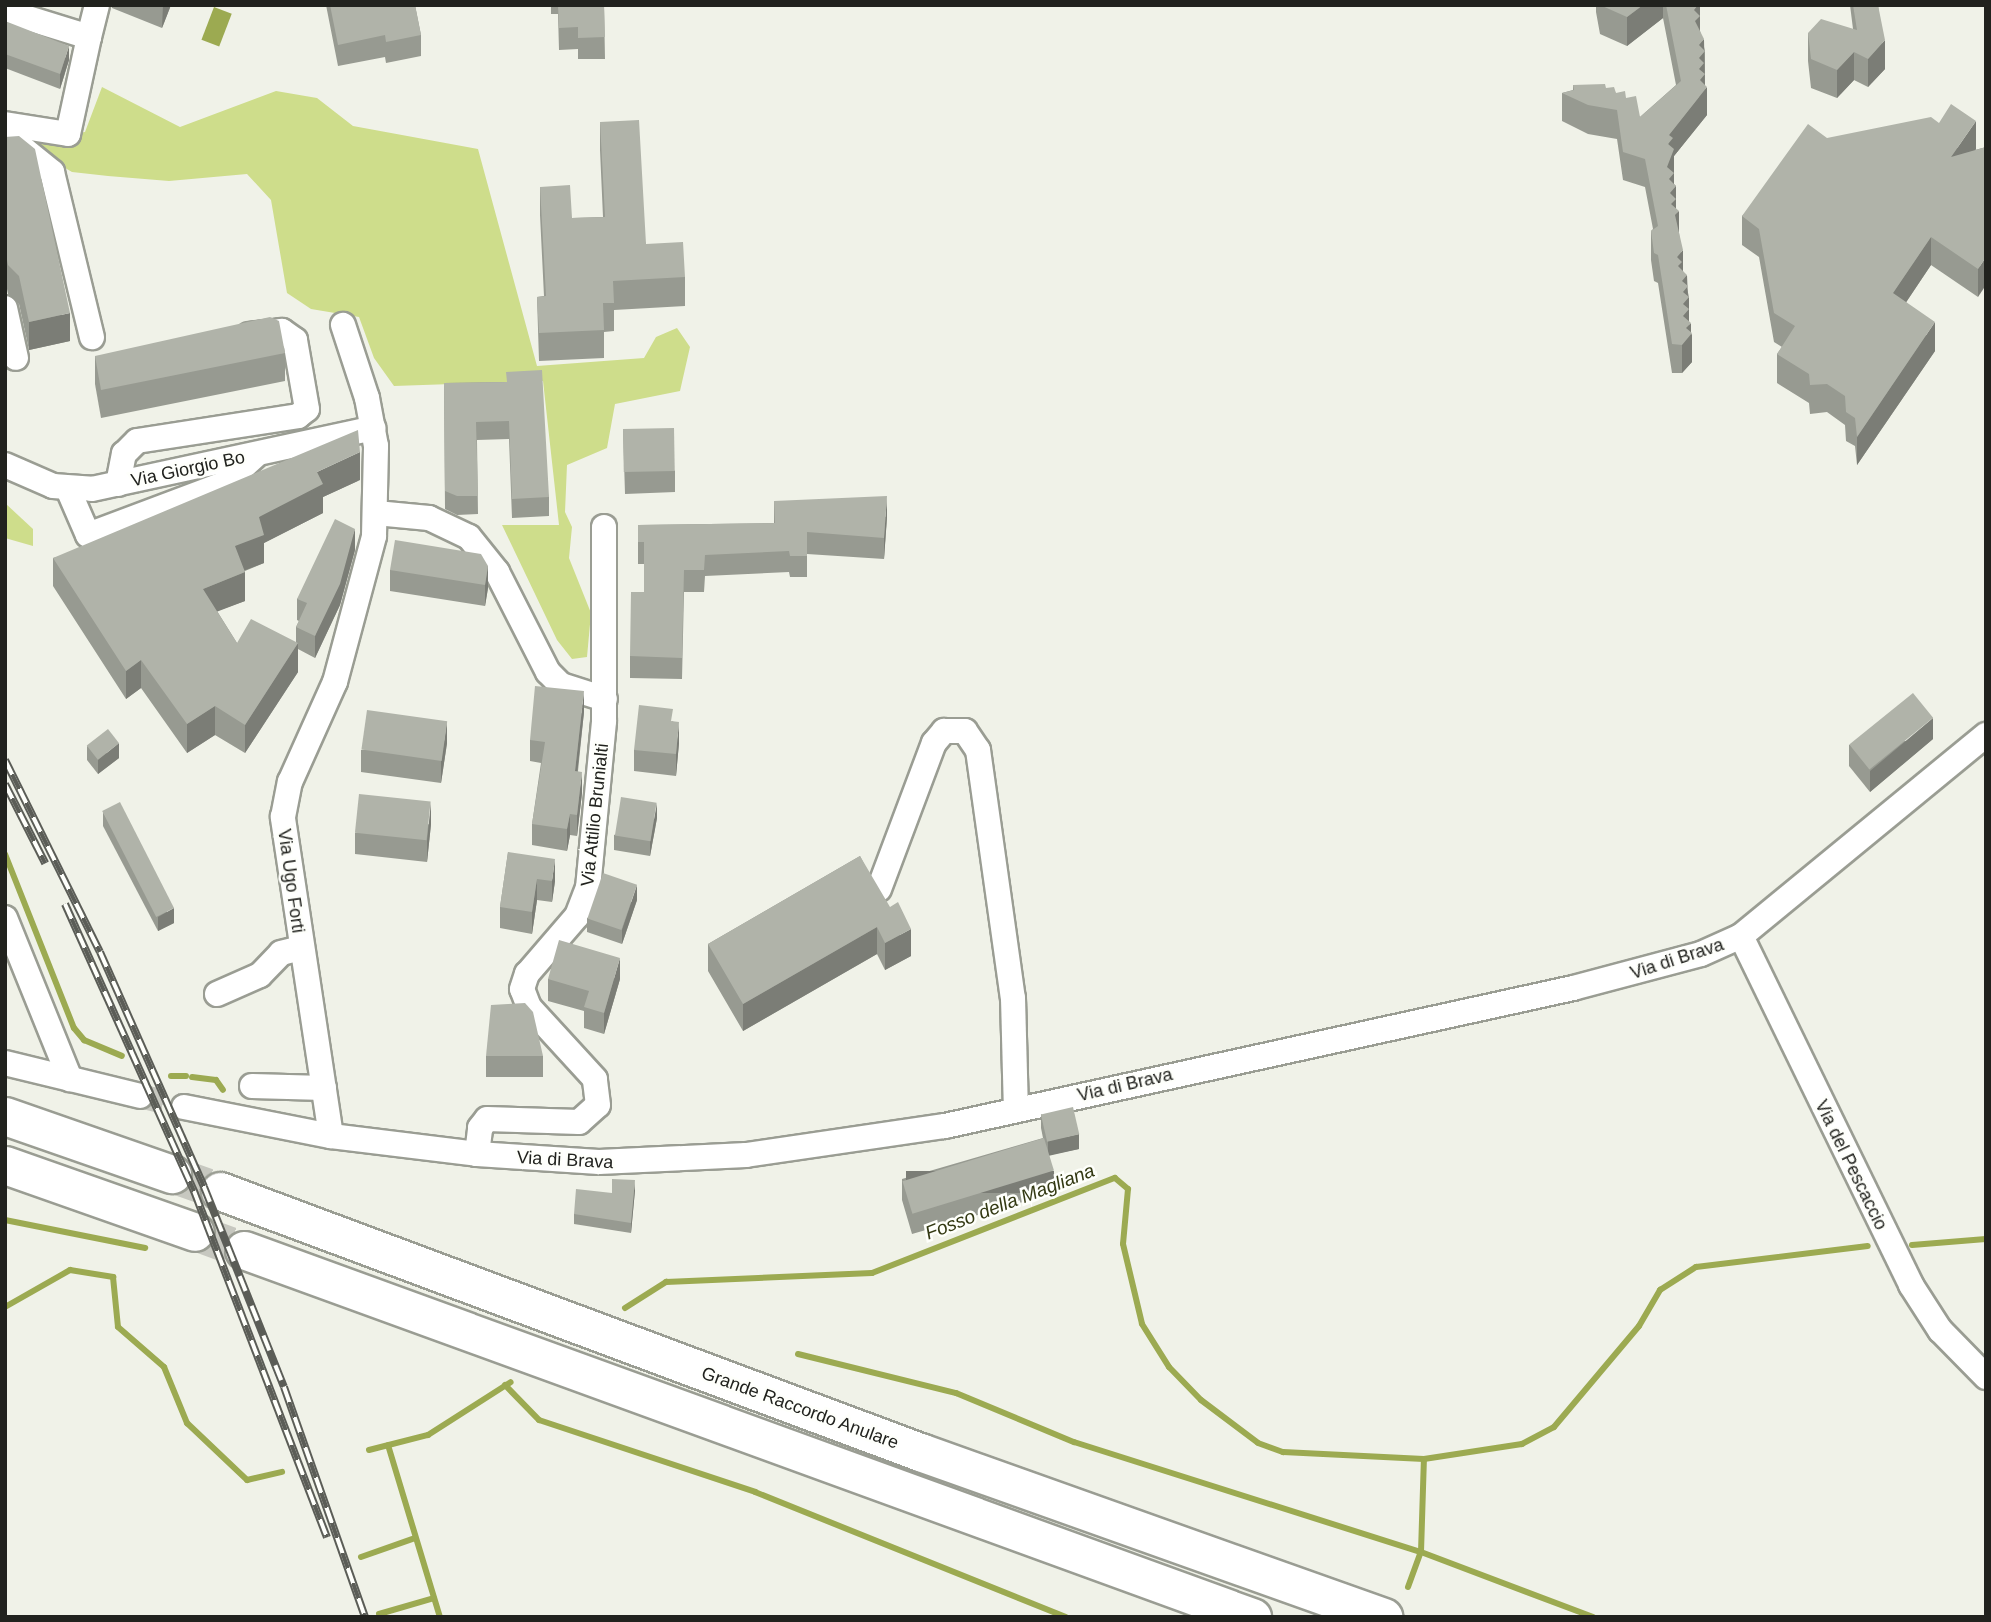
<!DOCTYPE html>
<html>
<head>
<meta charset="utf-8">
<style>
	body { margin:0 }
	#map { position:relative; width:1991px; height:1622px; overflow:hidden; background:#f0f2e8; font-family:Arial,sans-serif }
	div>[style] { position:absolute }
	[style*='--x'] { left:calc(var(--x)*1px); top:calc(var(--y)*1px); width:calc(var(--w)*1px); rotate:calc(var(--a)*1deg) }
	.green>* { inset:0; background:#cedd8b }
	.water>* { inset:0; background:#9caa51; transform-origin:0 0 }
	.stream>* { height:6px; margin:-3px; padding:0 3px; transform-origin:3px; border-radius:3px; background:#9caa51 }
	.minor-tunnel>* { height:24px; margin-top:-12px; transform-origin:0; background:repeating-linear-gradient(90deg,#c7c8c0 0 24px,transparent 0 36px) }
	.highway-tunnel>* { height:37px; margin-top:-18.5px; transform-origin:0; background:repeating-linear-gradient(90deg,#c7c8c0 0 37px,transparent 0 55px) }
	.roads { filter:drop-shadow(2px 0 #9a9d93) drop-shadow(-2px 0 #9a9d93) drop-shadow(0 2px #9a9d93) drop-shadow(0 -2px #9a9d93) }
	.minor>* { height:24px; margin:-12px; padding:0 12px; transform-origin:12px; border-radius:12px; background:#fff }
	.highway>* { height:37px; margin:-18.5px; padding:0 18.5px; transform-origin:18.5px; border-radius:18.5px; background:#fff }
	.rail>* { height:8px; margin-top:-4px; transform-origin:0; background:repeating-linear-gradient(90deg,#fefffb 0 16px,#5b5d57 0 32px); box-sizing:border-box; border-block:2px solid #5b5d57 }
	.wall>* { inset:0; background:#979a91; transform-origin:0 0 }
	.shaded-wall>* { inset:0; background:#7b7d76; transform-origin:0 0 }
	.building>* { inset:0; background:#b0b3a9; transform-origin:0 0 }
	span { translate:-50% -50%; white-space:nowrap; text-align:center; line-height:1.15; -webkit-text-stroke:5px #fefffb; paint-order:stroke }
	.street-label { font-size:18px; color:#21221e }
	.water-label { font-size:19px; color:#333913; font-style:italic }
	.frame { position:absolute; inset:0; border:7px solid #21221e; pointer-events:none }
</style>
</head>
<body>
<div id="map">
	<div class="green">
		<i style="clip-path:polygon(102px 87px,180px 127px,276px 91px,317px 98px,353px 126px,478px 149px,537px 366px,644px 358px,656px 337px,677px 328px,690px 347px,680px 391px,615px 404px,607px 448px,567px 465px,565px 512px,572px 527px,569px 558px,591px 613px,587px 657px,572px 659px,557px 640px,502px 525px,559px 525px,543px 381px,394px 386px,374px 358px,359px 317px,311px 309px,287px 293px,271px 200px,247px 174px,169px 181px,108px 176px,72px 172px,36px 151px,38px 137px,85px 132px)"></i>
		<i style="clip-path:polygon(5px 503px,33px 529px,33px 546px,5px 538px)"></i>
	</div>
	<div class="water">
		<i style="left:214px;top:7px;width:19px;height:35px;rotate:21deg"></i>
	</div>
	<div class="stream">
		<i style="--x:5;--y:854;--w:187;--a:68.4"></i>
		<i style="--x:74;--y:1028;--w:16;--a:50"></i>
		<i style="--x:84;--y:1040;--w:41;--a:22.8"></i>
		<i style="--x:171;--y:1076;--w:15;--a:0"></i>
		<i style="--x:192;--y:1077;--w:24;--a:7"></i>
		<i style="--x:216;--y:1080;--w:12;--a:55"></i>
		<i style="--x:5;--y:1220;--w:143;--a:11.3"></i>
		<i style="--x:1912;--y:1245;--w:74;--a:-4.6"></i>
		<i style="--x:5;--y:1307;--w:75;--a:-29.6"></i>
		<i style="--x:70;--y:1270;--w:44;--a:9.2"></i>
		<i style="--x:113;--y:1277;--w:50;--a:84.3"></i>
		<i style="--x:118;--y:1327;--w:61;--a:41"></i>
		<i style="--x:164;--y:1367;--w:61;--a:67.7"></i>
		<i style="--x:187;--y:1423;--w:83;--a:43.5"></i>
		<i style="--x:247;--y:1480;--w:36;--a:-13"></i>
		<i style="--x:625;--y:1308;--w:49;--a:-32.4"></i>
		<i style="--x:666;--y:1282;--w:206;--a:-2.5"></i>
		<i style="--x:872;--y:1273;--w:261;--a:-21.4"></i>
		<i style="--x:1115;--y:1178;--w:17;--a:40"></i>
		<i style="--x:1128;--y:1189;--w:55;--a:95.2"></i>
		<i style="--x:1123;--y:1244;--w:82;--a:76.6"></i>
		<i style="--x:1142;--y:1324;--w:51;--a:57.9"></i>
		<i style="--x:1169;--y:1367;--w:46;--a:45.9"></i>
		<i style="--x:1201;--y:1400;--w:71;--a:37"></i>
		<i style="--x:1258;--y:1443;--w:27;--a:20"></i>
		<i style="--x:1283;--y:1452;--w:141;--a:2.8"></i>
		<i style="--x:1424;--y:1459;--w:99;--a:-8.7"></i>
		<i style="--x:1522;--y:1444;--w:36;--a:-28"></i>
		<i style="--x:1554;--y:1427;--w:132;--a:-49.9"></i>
		<i style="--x:1639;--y:1326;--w:42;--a:-59.7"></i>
		<i style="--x:1660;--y:1290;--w:43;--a:-32.6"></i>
		<i style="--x:1696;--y:1267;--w:173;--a:-7"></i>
		<i style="--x:798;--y:1354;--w:163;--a:13.9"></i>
		<i style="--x:956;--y:1393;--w:128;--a:22.6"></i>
		<i style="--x:1074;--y:1442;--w:364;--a:17.6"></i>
		<i style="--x:1421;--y:1552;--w:184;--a:20.7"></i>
		<i style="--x:505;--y:1385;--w:49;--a:45.8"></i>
		<i style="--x:539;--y:1420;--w:228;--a:18.4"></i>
		<i style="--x:755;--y:1492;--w:335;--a:21.9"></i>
		<i style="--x:388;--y:1445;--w:180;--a:73.2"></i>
		<i style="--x:369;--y:1450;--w:61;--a:-14.3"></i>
		<i style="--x:428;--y:1435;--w:98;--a:-32.6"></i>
		<i style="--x:361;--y:1557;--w:57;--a:-19.4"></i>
		<i style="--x:1408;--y:1587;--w:37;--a:-70"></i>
		<i style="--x:1421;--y:1552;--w:93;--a:-88.2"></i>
		<i style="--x:379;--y:1614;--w:57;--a:-16.2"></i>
	</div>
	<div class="minor-tunnel">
		<i style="--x:140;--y:1096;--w:45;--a:14"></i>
	</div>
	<div class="highway-tunnel">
		<i style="--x:172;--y:1174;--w:51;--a:19.5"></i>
		<i style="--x:195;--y:1232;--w:52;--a:20.2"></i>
	</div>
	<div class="roads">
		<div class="minor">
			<i style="--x:5;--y:11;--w:88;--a:17.2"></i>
			<i style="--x:89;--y:37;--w:99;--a:102.2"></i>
			<i style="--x:68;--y:134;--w:64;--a:-171"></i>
			<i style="--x:89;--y:37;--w:33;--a:-76"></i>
			<i style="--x:5;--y:147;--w:20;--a:9"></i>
			<i style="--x:25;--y:150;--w:35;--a:39"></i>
			<i style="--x:52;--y:172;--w:170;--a:76.4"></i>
			<i style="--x:5;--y:308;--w:51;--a:77.6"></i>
			<i style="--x:5;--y:465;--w:52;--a:23.6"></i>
			<i style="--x:53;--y:486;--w:39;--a:4"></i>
			<i style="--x:92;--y:489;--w:288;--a:-12.2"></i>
			<i style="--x:118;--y:484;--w:31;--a:-79"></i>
			<i style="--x:124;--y:454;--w:18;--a:-45"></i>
			<i style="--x:137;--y:441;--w:163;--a:-8.8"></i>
			<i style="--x:298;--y:416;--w:11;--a:-38"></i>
			<i style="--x:307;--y:409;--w:70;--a:-99.9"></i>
			<i style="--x:295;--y:340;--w:16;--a:-145"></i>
			<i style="--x:282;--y:331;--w:33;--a:173"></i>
			<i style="--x:68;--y:489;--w:50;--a:66.5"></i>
			<i style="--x:88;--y:535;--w:145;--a:-20.6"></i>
			<i style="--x:224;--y:484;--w:42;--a:-42.1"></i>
			<i style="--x:376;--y:513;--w:53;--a:5.4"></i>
			<i style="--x:429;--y:518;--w:44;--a:25.4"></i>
			<i style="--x:469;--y:537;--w:45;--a:51.3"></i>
			<i style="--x:497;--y:572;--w:112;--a:63"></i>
			<i style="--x:548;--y:672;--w:18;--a:45"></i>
			<i style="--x:561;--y:685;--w:46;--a:17.7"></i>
			<i style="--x:879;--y:889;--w:156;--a:-69.4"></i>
			<i style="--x:934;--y:743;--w:16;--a:-50"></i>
			<i style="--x:944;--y:731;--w:21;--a:0"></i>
			<i style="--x:965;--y:731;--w:23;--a:56"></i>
			<i style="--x:978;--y:750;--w:250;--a:82"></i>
			<i style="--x:1013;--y:998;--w:111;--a:88.5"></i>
			<i style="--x:5;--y:918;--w:174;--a:68"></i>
			<i style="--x:1741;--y:936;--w:388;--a:64"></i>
			<i style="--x:1911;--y:1285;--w:54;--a:57.2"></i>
			<i style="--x:1940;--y:1330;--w:66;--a:45.6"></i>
			<i style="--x:217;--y:994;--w:47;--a:-23.8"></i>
			<i style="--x:260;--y:975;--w:30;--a:-46"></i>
			<i style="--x:281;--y:953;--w:21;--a:-14"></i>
			<i style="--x:5;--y:1063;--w:139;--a:13.7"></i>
			<i style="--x:252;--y:1086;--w:72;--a:1.6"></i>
			<i style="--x:184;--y:1107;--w:150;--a:11.2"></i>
			<i style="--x:331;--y:1136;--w:147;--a:7"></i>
			<i style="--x:477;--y:1154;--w:122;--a:3.8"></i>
			<i style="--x:599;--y:1162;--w:147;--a:-2.7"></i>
			<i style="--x:746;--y:1155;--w:201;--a:-8.3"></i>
			<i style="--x:945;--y:1126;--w:643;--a:-12.39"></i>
			<i style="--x:1573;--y:988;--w:132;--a:-14.9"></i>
			<i style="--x:1701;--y:954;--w:44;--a:-24.2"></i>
			<i style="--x:1741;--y:936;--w:317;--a:-39.4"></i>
			<i style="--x:331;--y:1136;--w:323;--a:-98.6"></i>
			<i style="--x:283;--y:817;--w:36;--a:-79"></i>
			<i style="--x:290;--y:782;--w:110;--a:-65.8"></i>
			<i style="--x:335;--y:682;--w:151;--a:-75"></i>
			<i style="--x:374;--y:536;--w:90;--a:-88.7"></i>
			<i style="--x:376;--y:446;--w:49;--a:-100.6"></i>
			<i style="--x:367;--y:398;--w:77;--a:-108.2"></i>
			<i style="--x:477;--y:1154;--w:26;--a:-83"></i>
			<i style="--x:480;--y:1128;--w:11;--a:-52"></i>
			<i style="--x:487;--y:1119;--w:92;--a:1.9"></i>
			<i style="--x:579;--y:1122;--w:25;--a:-42"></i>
			<i style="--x:598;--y:1105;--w:26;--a:-97"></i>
			<i style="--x:595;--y:1079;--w:98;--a:-132.5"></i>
			<i style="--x:529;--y:1007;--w:19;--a:-111"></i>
			<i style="--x:522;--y:989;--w:16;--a:-72"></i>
			<i style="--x:527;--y:974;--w:77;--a:-49.2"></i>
			<i style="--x:577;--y:916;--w:30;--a:-69"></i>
			<i style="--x:588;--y:888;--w:168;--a:-84.5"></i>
			<i style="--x:604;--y:721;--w:194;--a:-90"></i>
		</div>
		<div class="highway">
			<i style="--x:5;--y:1116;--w:177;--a:19.2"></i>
			<i style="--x:5;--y:1165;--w:201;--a:19.4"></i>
			<i style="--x:220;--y:1191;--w:747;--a:20.45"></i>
			<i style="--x:920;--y:1452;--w:492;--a:19.6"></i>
			<i style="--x:244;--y:1250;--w:1073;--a:20.01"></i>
		</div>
	</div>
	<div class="rail">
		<i style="--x:5;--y:760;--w:214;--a:63.7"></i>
		<i style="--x:100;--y:952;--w:257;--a:66.1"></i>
		<i style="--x:204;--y:1187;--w:215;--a:68.2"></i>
		<i style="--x:284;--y:1387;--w:244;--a:70.6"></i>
		<i style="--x:5;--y:784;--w:89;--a:63.1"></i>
		<i style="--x:65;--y:904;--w:315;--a:65.8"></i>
		<i style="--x:194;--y:1191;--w:371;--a:69"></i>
	</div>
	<div class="wall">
		<i style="clip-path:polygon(111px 5px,171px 5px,162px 28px,112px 8px)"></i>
		<i style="clip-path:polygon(326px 5px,415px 5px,421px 35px,421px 56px,386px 63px,385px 57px,338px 66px)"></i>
		<i style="clip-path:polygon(551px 5px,604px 5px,605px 59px,578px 59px,578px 49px,559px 50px,558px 14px,551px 14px)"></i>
		<i style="clip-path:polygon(1596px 5px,1700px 5px,1700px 31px,1705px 51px,1705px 85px,1707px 115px,1674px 156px,1674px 184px,1676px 186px,1676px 208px,1679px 233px,1683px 271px,1689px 297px,1689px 321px,1691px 332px,1692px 362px,1682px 373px,1672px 373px,1658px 283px,1654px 281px,1651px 260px,1651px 231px,1653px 229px,1645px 187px,1623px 180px,1617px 139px,1588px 134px,1562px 121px,1562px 93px,1573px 90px,1573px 85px,1606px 88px,1626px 98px,1640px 117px,1676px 85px,1663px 18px,1627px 46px,1600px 34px,1596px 12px)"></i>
		<i style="clip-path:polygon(1850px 5px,1878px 5px,1885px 69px,1868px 87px,1854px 80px,1837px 98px,1811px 88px,1808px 61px,1808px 33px,1853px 29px)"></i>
		<i style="clip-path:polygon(5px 21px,69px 60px,60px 89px,5px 68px)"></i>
		<i style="clip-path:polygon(600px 122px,646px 244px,685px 277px,685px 306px,614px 310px,614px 331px,604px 332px,604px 358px,539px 361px,537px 297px,544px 296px,540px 215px,540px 187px,572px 218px,603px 217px,600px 150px)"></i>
		<i style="clip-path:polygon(5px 137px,70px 341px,29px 350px,19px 304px,8px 294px,5px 279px)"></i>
		<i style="clip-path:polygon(1827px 138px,1976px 149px,1975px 150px,1986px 147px,1978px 297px,1931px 265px,1906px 302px,1935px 351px,1857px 465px,1855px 446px,1846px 441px,1845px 425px,1827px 412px,1810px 414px,1809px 403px,1777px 383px,1777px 354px,1782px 347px,1774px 342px,1759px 257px,1742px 245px,1742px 216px)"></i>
		<i style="clip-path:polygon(285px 353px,285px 381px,101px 418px,95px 384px,95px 356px)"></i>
		<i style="clip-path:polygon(506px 382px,549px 497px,549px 516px,512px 518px,509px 439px,477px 440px,478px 514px,457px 515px,445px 509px,444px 383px)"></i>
		<i style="clip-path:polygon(623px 430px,675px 471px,675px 492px,625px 494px)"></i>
		<i style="clip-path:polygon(360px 480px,323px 497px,323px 513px,264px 543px,264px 563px,245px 571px,245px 601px,217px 611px,237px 643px,296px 642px,296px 627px,299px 621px,297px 620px,297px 599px,355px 550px,340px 605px,315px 658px,298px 649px,298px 672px,245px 753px,215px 735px,187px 753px,141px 688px,126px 699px,53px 586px,53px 558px)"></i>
		<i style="clip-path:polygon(774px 501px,887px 517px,884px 559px,807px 554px,807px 577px,790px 577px,789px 572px,705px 576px,704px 592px,684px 592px,682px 679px,630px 678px,630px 656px,644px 592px,644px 564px,638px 564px,638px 525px,774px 523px)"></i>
		<i style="clip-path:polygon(488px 566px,488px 588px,485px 606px,390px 591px,390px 570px)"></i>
		<i style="clip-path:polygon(584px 712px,578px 771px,582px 793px,577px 836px,570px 835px,567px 851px,532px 845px,532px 824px,541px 763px,530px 761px,530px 740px)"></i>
		<i style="clip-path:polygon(673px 721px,679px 743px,676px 776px,634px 771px,634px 750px)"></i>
		<i style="clip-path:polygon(1933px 739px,1870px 792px,1849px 766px,1849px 745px)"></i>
		<i style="clip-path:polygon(447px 743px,441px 783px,361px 772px,361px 750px)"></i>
		<i style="clip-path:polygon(87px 746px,119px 758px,98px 774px,87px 760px)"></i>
		<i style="clip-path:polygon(103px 812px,174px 923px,158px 931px,103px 826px)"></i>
		<i style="clip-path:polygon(657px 818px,650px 856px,614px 850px,614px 835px)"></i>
		<i style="clip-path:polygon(431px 824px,427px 862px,355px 854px,355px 833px)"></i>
		<i style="clip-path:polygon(508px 852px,555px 881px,552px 902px,537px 900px,532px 934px,500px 928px,500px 907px)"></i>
		<i style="clip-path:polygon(860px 856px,911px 956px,885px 970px,877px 954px,743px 1031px,708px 971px,708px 944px)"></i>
		<i style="clip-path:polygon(637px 900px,622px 944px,587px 932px,587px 918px)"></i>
		<i style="clip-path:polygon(548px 979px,620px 979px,604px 1034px,584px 1028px,584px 1011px,548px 1001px)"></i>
		<i style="left:486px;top:1056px;width:57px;height:21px"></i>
		<i style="clip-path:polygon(1041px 1114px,1079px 1149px,1049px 1155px,1054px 1193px,912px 1234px,902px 1200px,902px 1179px,1043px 1138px,1041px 1128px)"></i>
		<i style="clip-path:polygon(635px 1190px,631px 1233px,574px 1224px,574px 1214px,612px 1193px)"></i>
	</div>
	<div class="shaded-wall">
		<i style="clip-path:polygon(163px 5px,171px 5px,162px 28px)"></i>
		<i style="clip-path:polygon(1643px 5px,1663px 5px,1663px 18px,1627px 46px,1627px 17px)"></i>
		<i style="clip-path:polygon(1693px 5px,1700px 5px,1700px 43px,1704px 39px,1705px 89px,1707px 87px,1707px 115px,1674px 156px,1674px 188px,1676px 186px,1676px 213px,1679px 211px,1679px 239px,1675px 244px,1667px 167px,1669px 135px,1699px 97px)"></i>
		<i style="clip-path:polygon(1885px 40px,1885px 69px,1868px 87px,1868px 59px)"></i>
		<i style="clip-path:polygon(69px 46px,69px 60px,60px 89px,60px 74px)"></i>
		<i style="clip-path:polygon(1854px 52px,1854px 80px,1837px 98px,1837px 70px)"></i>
		<i style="clip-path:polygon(1976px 121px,1976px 149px,1951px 185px,1951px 157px)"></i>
		<i style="clip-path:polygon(1931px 237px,1931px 265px,1893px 322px,1893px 293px)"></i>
		<i style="clip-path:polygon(1683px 250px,1683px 278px,1687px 275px,1688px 298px,1689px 297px,1689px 325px,1691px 323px,1691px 335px,1692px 333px,1692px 362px,1682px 373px,1682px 345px,1677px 257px)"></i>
		<i style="clip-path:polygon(1986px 257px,1986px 285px,1978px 297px,1978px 269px)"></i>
		<i style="clip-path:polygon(70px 313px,70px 341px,29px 350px,29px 322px)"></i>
		<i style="clip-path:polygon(1935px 322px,1935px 351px,1857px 465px,1857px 437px)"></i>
		<i style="clip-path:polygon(360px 452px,360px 480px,323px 497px,323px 513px,264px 543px,264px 563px,235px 574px,235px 546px,259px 517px,317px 472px)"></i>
		<i style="clip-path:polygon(887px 496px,887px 517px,884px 559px,884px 538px)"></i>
		<i style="clip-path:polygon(355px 529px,355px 550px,340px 605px,315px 658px,315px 636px)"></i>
		<i style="clip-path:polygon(488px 566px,488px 588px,485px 606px,485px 585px)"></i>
		<i style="clip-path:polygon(245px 572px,245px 601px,203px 617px,203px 589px)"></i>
		<i style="clip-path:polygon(298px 643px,298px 672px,245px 753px,245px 725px)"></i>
		<i style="clip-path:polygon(141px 660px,141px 688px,126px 699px,126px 671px)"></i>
		<i style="clip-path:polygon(584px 691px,584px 712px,575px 792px,575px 771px)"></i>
		<i style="clip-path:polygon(215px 706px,215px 735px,187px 753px,187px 724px)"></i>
		<i style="clip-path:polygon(1933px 718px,1933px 739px,1870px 792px,1870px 771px)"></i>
		<i style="clip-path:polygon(447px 721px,447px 743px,441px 783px,441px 762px)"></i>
		<i style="clip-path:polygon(679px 722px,679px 743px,676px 776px,676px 754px)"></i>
		<i style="clip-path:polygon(119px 743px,119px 758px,98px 774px,98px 760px)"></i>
		<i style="clip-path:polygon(582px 772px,582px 793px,577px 836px,577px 815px)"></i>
		<i style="clip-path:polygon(431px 802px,431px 824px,427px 862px,427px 841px)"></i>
		<i style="clip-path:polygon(657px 803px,657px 818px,650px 856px,650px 842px)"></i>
		<i style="clip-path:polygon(570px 814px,570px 835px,567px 851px,567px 829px)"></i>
		<i style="clip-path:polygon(555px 859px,555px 881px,552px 902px,552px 881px)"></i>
		<i style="clip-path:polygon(537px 879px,537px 900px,532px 934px,532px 912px)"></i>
		<i style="clip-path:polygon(637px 885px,637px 900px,622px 944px,622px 930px)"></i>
		<i style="clip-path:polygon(174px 908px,174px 923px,158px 931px,158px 917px)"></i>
		<i style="clip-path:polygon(877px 927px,877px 954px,743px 1031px,743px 1004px)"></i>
		<i style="clip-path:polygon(911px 929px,911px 956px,885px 970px,885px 943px)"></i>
		<i style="clip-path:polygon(620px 958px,620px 979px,604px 1034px,604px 1013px)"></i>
		<i style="clip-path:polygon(1079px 1134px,1079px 1149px,1048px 1156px,1048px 1141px)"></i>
		<i style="left:1054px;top:1171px;width:22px;height:148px;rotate:90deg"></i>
		<i style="clip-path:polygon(635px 1180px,635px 1190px,631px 1233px,631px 1223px)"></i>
	</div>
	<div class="building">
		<i style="clip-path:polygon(330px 5px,415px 5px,421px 35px,386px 42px,385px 35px,338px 45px)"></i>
		<i style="clip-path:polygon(558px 5px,604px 5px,605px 37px,578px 38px,578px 27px,559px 28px)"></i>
		<i style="clip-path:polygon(1600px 5px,1643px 5px,1627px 17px)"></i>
		<i style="clip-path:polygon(1666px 5px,1698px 5px,1694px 10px,1700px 16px,1695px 21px,1704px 39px,1699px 45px,1705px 51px,1699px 58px,1704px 63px,1699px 69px,1705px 74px,1700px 80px,1707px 87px,1669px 135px,1673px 138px,1668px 144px,1674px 149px,1667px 167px,1674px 173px,1669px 179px,1676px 186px,1670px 193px,1676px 199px,1671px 204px,1679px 211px,1675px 215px,1683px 250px,1677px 257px,1682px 262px,1678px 266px,1687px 275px,1682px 281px,1688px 286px,1683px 292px,1689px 297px,1683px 304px,1689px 309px,1683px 316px,1691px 323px,1686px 328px,1692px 333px,1682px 345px,1672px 344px,1658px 255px,1654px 253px,1651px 231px,1658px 226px,1645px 159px,1623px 152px,1617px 110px,1588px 105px,1562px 93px,1574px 90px,1573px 85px,1605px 84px,1606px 88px,1614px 87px,1616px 93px,1625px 91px,1626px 98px,1636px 96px,1640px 117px,1681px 81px)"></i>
		<i style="clip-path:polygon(1853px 5px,1878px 5px,1885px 40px,1868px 59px,1854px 52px,1837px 70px,1811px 59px,1808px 33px,1821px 19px,1857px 30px)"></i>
		<i style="clip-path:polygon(5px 21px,69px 46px,60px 74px,5px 54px)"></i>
		<i style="clip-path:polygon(1951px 104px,1976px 121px,1951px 157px,1986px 147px,1986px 257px,1978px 269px,1931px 237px,1893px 293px,1935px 322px,1857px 437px,1855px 418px,1846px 412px,1845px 396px,1827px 384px,1810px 385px,1809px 374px,1777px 354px,1795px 326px,1774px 313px,1759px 229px,1742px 216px,1808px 124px,1827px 138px,1931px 117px,1939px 123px)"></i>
		<i style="clip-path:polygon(639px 120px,646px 244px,683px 242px,685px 277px,613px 281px,614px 303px,603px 303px,604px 330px,539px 333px,537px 297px,546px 296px,540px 187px,570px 185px,572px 218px,605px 217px,600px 122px)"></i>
		<i style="clip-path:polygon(19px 136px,35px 149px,70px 313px,29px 322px,19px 276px,8px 265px,5px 250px,5px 137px)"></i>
		<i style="clip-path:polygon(270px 317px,279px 321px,285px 353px,101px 390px,95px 356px)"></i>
		<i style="clip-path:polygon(542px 370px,549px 497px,512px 499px,509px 421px,476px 422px,478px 496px,457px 496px,445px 491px,444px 383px,507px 382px,506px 372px)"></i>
		<i style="left:674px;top:428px;width:43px;height:51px;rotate:89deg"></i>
		<i style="clip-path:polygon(358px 430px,360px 452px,317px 472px,323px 484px,259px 517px,264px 535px,235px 546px,245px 572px,203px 589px,237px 643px,251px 619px,298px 643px,245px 725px,215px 706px,187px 724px,141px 660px,126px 671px,53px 558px)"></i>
		<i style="clip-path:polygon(887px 496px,884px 538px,807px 532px,807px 556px,790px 556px,789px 551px,705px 555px,704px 570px,684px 570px,682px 658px,630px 656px,631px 592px,644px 592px,644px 542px,638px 542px,638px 525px,775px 523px,774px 501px)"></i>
		<i style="clip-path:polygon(335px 519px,355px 529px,340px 584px,315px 636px,296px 627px,307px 603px,297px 599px)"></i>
		<i style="clip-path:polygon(395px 540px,481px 554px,488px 566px,485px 585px,390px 570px)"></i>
		<i style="clip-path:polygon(535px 686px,584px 691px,575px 771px,582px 772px,577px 815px,570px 814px,567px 829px,532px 824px,545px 742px,530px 740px)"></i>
		<i style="left:1913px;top:693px;width:32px;height:82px;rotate:51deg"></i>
		<i style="clip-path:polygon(639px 705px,673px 709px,671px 721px,679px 722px,676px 754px,634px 750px)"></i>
		<i style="left:367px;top:710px;width:81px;height:40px;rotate:8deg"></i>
		<i style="left:108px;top:729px;width:18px;height:27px;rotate:52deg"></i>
		<i style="left:359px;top:794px;width:72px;height:39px;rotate:6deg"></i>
		<i style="left:621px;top:797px;width:36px;height:39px;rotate:9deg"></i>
		<i style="left:120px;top:802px;width:119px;height:20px;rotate:63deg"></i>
		<i style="clip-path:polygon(508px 852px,555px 859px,552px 881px,537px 879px,532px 912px,500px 907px)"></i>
		<i style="clip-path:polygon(860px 856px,890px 907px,898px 902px,911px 929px,885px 943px,877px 927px,743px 1004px,708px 944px)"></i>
		<i style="left:603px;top:873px;width:36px;height:48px;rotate:19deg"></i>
		<i style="clip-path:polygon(559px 940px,620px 958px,604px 1013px,584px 1007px,589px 991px,548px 979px)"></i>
		<i style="clip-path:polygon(525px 1003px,533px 1012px,543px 1056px,486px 1056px,491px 1005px)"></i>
		<i style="left:1073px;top:1107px;width:28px;height:33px;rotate:77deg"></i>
		<i style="left:1044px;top:1138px;width:34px;height:148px;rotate:73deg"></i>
		<i style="clip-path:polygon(612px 1179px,635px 1180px,631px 1223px,574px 1214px,576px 1189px,612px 1193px)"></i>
	</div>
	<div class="street-label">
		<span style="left:188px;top:469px;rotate:-12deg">Via Giorgio Bo</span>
		<span style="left:595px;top:815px;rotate:-84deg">Via Attilio Brunialti</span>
		<span style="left:291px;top:881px;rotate:82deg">Via Ugo Forti</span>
		<span style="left:1677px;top:959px;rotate:-18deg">Via di Brava</span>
		<span style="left:1125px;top:1085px;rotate:-13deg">Via di Brava</span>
		<span style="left:565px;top:1160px;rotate:3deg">Via di Brava</span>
		<span style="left:1851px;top:1165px;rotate:64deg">Via del Pescaccio</span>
		<span style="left:800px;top:1408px;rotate:20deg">Grande Raccordo Anulare</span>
	</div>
	<div class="water-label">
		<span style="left:1010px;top:1202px;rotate:-21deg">Fosso della Magliana</span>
	</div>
	<div class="frame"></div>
</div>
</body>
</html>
